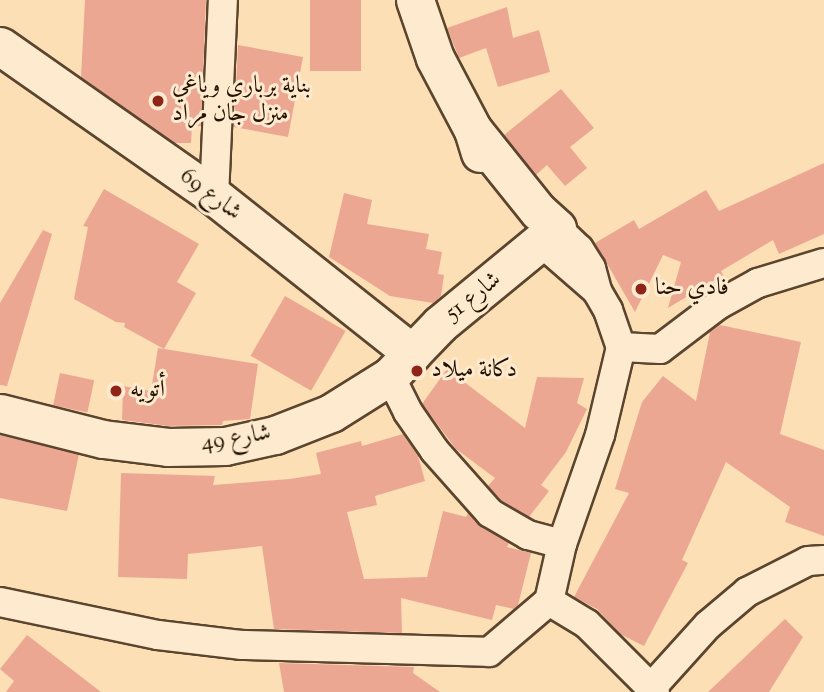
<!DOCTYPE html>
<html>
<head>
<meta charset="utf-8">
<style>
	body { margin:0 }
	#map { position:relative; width:824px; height:692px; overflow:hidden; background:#fcdfb5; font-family:"Sorts Mill Goudy",Amiri,serif }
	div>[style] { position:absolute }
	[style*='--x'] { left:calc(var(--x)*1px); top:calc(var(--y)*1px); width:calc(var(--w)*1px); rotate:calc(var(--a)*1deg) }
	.building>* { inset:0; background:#eca793; transform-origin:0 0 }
	.roads { filter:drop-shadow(2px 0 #5b452e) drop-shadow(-2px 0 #5b452e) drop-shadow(0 2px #5b452e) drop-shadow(0 -2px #5b452e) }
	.minor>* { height:28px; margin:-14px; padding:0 14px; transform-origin:14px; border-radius:14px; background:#fdeacf }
	.tertiary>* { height:37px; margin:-18.5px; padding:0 18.5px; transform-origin:18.5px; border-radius:18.5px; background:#fdeacf }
	.dots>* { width:19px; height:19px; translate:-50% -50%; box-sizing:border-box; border:4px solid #fdeacf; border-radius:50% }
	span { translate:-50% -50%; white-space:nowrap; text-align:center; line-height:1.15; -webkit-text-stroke:6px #fdeacf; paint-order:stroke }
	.poi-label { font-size:24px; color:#251201 }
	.left { translate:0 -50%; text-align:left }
	.street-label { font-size:24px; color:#251201 }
</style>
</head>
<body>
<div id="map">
	<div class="building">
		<i style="clip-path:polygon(85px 0,206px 0,201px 126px,192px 126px,191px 143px,174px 143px,81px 77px)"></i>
		<i style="left:310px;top:0;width:51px;height:71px"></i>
		<i style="clip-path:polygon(507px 7px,513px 38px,539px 30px,550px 72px,498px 87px,486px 48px,459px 58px,447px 28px)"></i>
		<i style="clip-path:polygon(238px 45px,303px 57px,288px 137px,234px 127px)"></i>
		<i style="clip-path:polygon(561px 89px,594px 128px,570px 147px,587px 168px,565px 186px,547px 165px,536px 175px,504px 135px)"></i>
		<i style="clip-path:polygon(824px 163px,824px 234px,779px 254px,773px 240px,721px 271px,723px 275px,668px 308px,681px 262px,663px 255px,635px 312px,595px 243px,634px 220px,639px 229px,706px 190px,719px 211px)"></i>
		<i style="clip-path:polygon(104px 189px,199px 244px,177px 282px,196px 293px,164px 349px,124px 327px,125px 323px,116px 322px,74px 299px,88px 227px,83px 226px)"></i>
		<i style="clip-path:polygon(344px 193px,372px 200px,367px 224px,429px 234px,426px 249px,442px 252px,438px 274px,444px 275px,441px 296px,433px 303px,390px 296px,329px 257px)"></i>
		<i style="clip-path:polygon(43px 230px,52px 234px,7px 386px,0 385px,0 303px)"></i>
		<i style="left:285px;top:296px;width:70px;height:69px;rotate:30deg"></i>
		<i style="clip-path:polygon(720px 325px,801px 342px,780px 434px,824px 450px,824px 536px,785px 522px,790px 507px,726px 462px,682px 560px,688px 563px,644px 646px,620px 634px,597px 609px,574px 597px,629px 493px,615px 489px,642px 402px,663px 376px,696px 401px,710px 332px)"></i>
		<i style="clip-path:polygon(158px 348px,258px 364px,250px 419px,223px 421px,222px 425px,169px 426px,122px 420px,123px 386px,151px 391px)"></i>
		<i style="clip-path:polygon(447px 369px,525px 428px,537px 377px,584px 378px,577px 403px,587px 409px,566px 452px,541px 485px,549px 491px,529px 517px,501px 500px,488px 486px,495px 478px,456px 449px,422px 404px)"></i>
		<i style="left:60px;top:373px;width:35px;height:33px;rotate:12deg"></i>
		<i style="clip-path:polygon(403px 434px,418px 456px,425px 481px,375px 496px,377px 505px,347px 512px,364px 579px,427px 577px,443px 511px,466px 517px,468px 513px,481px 527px,509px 543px,507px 547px,531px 553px,518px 605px,514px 609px,496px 605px,492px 620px,401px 598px,402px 633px,274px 629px,262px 546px,188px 554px,187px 579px,118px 577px,121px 473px,215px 476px,213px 485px,290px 479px,321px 474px,316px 453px,361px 441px,362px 446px)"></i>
		<i style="clip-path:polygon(0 435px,79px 454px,67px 511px,0 498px)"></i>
		<i style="clip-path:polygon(785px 619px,803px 637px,769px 692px,708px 692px)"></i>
		<i style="clip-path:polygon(27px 635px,101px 692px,6px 692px,14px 681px,0 669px)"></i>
		<i style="clip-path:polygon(279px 663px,414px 667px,413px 673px,440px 692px,284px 692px)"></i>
	</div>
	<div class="roads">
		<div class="minor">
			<i style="--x:214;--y:196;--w:196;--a:-87.4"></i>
			<i style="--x:557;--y:228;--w:30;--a:44"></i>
			<i style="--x:579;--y:249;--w:22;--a:58"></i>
			<i style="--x:591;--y:268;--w:24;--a:75"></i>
			<i style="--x:597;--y:291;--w:22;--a:60"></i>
			<i style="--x:608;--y:310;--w:39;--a:71"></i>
			<i style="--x:621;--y:347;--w:90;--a:103.4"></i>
			<i style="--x:600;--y:435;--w:115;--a:109.2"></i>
			<i style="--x:562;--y:544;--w:58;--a:102.8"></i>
			<i style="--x:549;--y:601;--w:44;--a:31.2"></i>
			<i style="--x:587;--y:624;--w:96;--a:45"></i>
			<i style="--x:542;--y:243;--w:70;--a:41"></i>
			<i style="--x:621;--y:347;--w:39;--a:3"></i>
			<i style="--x:660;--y:349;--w:73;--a:-37.2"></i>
			<i style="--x:718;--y:305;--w:46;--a:-28.8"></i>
			<i style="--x:758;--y:283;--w:69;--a:-16.9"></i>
			<i style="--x:390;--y:376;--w:40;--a:63.4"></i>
			<i style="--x:408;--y:412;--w:47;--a:55.3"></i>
			<i style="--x:435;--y:451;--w:83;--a:48.4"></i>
			<i style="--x:490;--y:513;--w:44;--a:30.1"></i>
			<i style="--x:528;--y:535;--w:35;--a:15"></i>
			<i style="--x:0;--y:602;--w:161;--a:11.8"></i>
			<i style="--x:158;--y:635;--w:85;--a:6.8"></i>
			<i style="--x:242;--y:645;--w:247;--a:1.6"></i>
			<i style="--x:489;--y:652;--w:79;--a:-40.4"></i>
			<i style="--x:651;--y:688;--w:85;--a:-47.9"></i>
			<i style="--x:708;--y:625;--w:51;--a:-40.2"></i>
			<i style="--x:747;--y:592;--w:68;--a:-26.9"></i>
			<i style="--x:808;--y:561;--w:16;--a:-4"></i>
		</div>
		<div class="tertiary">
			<i style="--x:415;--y:0;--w:61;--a:71"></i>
			<i style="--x:435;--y:58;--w:81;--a:62.2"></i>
			<i style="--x:473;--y:130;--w:24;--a:73"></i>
			<i style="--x:0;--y:46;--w:261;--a:35"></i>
			<i style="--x:214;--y:196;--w:253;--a:38.4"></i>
			<i style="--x:0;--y:413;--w:106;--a:14.2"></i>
			<i style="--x:103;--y:439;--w:65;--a:7"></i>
			<i style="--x:168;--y:447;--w:57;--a:-1"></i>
			<i style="--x:225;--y:446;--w:51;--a:-12.4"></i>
			<i style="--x:275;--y:435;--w:60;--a:-21.4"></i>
			<i style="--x:331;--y:413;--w:70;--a:-32.1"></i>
			<i style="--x:390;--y:376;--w:72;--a:-46.1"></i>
			<i style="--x:440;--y:324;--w:151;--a:-39.4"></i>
			<i style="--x:557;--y:228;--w:25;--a:-138"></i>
			<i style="--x:538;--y:211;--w:104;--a:-128.7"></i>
		</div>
	</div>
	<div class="dots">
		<i style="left:158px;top:101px;background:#8f2418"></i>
		<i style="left:641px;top:289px;background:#8f2418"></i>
		<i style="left:417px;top:371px;background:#8f2418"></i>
		<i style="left:116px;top:391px;background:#8f2418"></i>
	</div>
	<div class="poi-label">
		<span class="left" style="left:172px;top:101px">بناية برباري وياغي<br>منزل جان مراد</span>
		<span class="left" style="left:655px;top:289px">فادي حنا</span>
		<span class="left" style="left:431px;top:371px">دكانة ميلاد</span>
		<span class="left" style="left:130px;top:391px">أتويه</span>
	</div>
	<div class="street-label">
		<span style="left:210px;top:195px;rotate:37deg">شارع 69</span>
		<span style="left:474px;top:297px;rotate:-38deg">شارع 51</span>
		<span style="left:236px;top:439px;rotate:-9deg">شارع 49</span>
	</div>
</div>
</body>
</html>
